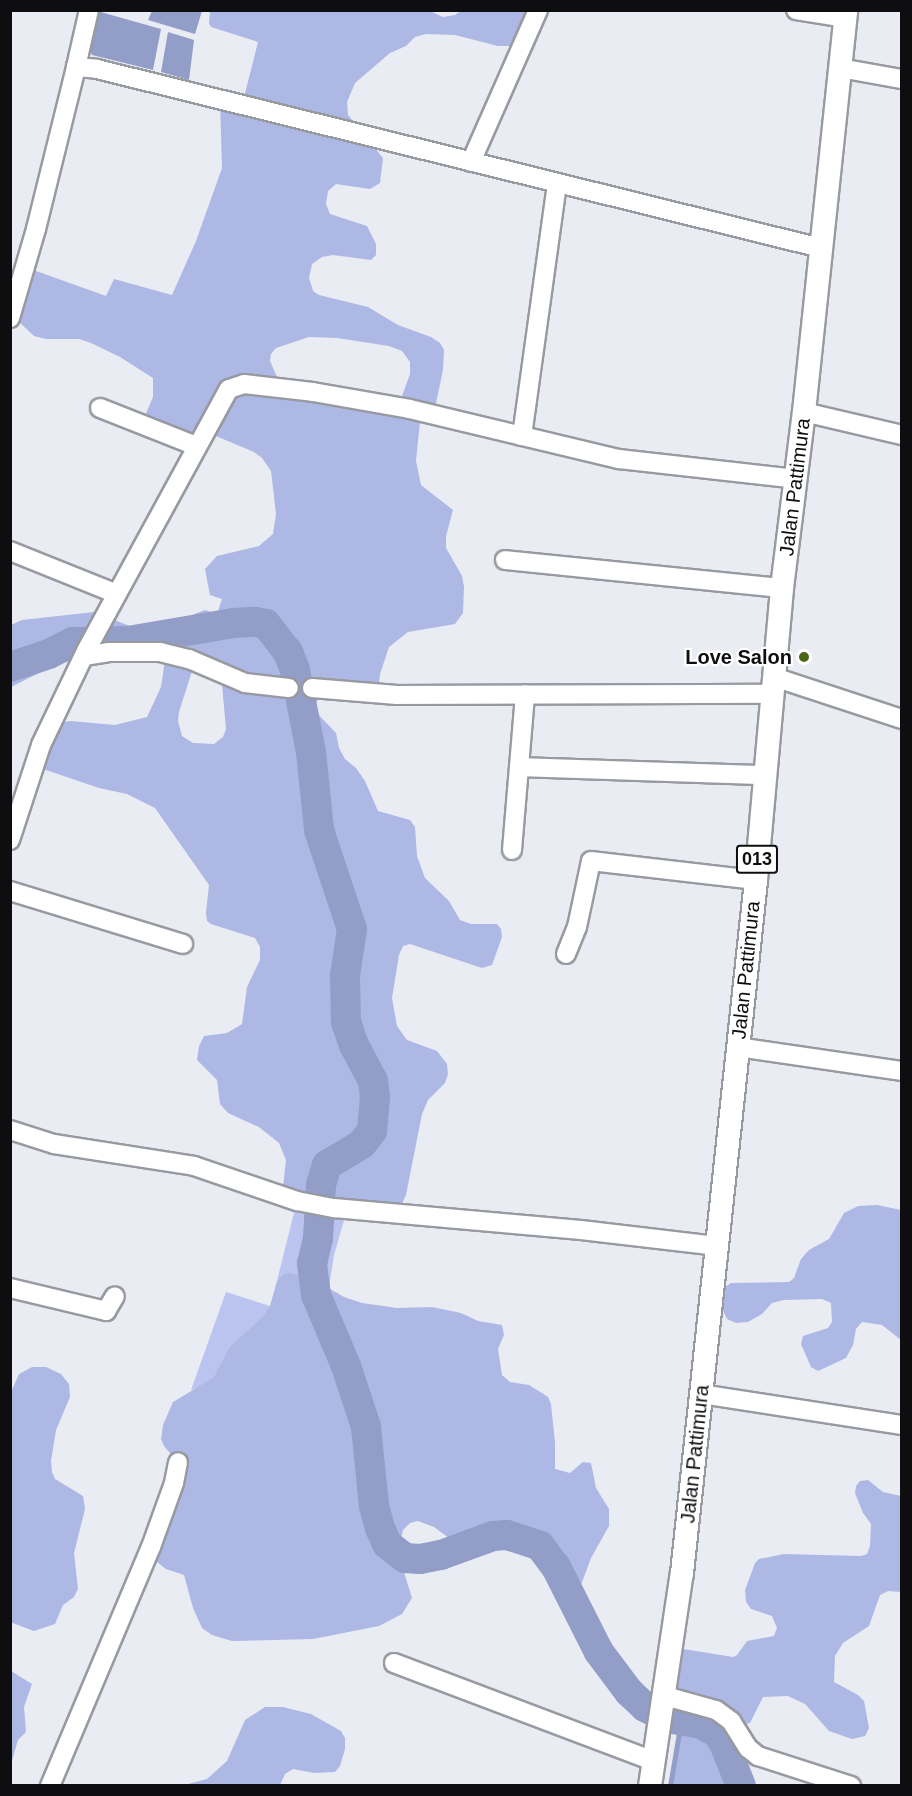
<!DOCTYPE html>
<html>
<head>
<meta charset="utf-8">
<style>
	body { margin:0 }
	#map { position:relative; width:912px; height:1796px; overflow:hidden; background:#eaecf4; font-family:Helvetica,sans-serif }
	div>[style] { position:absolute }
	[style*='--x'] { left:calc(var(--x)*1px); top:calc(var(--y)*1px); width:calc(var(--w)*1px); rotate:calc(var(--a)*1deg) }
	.green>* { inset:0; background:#bac4ef }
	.forest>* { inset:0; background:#adb8e4 }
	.water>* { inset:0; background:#929dc8 }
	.stream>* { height:5px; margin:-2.5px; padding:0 2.5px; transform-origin:2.5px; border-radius:2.5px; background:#929dc8 }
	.river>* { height:30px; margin:-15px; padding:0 15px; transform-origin:15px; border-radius:15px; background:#929dc8 }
	.roads { filter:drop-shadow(2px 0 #989aa1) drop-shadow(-2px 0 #989aa1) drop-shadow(0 2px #989aa1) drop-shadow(0 -2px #989aa1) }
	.minor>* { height:18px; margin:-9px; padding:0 9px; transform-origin:9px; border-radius:9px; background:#fff }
	.major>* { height:22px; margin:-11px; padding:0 11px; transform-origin:11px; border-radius:11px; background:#fff }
	.dots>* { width:16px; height:16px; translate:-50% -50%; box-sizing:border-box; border:3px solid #fff; border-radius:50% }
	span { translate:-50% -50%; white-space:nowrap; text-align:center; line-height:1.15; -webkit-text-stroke:4.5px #fff; paint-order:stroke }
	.shield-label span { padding:2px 4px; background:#fff; border:2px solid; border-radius:4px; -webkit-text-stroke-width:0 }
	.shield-label { font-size:18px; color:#0e0e11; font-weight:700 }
	.street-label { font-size:20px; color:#0e0e11 }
	.poi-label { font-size:20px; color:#0e0e11; font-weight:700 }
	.right { translate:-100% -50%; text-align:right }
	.frame { position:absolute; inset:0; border:12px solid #0e0e11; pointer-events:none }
</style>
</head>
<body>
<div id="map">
	<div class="green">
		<i style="clip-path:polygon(297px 1201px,347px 1210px,334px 1255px,329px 1287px,311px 1278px,282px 1275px,277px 1281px)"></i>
		<i style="clip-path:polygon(226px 1292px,270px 1306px,262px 1317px,229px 1347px,213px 1378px,201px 1388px,191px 1390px)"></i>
	</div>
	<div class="forest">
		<i style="clip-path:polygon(evenodd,428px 10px,443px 17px,455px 15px,460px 11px,538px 11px,513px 46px,498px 46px,455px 35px,426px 34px,415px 37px,406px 46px,390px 53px,355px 83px,347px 102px,348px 115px,383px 158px,380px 183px,370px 189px,336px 184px,328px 191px,326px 204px,330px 214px,367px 226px,376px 244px,376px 255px,371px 260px,333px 255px,322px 257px,312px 264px,309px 278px,313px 291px,319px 295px,368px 307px,398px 325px,431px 337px,440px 343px,444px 350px,443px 370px,436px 403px,437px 410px,421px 412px,416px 461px,421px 485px,453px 510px,446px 536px,446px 548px,462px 576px,464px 587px,463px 613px,455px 624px,408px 632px,389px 647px,380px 674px,378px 694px,321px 689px,314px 710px,336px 733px,339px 748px,345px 759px,356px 768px,365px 781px,378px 811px,410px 820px,415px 827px,417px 856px,425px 878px,449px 901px,460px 920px,471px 924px,497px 924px,501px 929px,502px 937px,492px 965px,482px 968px,410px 944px,403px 946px,399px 955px,392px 998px,397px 1026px,407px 1040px,437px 1051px,447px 1064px,448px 1074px,445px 1083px,428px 1100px,422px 1114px,406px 1195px,397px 1214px,282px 1196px,286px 1160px,279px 1143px,259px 1127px,228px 1113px,220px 1104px,217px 1080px,197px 1060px,199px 1046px,204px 1036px,227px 1033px,242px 1024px,247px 987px,260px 960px,260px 947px,255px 938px,211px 924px,207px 921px,206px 913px,209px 885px,155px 808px,127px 794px,99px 788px,43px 769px,51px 724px,70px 721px,115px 725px,147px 717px,161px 687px,165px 660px,190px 665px,192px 671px,179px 712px,178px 721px,182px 736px,193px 743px,214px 744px,223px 737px,226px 729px,221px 673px,189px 659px,84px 656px,51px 667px,11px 687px,11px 625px,22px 620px,94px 612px,135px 628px,168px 629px,182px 626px,187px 617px,205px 610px,217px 614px,222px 599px,210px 595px,205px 569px,217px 556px,259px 546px,273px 534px,276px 514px,271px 471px,262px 458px,254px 452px,204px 431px,196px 446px,141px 425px,153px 397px,153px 378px,120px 357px,91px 343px,79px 339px,46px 339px,34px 336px,18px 321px,25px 267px,106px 296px,114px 279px,172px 295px,196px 241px,222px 168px,220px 100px,242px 105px,258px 42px,211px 27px,209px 23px,210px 11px,428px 10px,309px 337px,337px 338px,389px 346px,402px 351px,410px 362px,410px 374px,398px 407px,283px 382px,277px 377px,270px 361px,271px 354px,276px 348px,309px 337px)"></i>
		<i style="clip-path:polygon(877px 1205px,901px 1210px,901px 1340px,882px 1325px,862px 1322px,856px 1329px,853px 1345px,846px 1358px,818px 1371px,811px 1367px,801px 1344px,803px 1336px,828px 1328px,832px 1322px,831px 1303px,822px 1299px,784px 1300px,772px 1303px,762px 1314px,748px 1322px,736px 1323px,727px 1319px,722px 1309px,725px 1287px,731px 1283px,789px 1282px,794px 1278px,801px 1259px,809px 1250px,829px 1239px,844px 1213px,858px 1206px)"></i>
		<i style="clip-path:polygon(290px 1273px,311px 1278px,344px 1297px,362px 1303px,397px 1308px,432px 1307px,461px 1313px,478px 1321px,502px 1325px,504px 1335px,498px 1349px,502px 1375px,510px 1382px,529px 1385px,542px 1393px,548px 1397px,551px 1404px,555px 1443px,555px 1469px,570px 1473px,583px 1462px,591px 1463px,596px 1488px,609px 1509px,609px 1526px,591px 1558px,581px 1585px,577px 1589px,567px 1590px,556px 1567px,540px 1546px,525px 1539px,507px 1535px,493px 1536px,461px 1547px,434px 1527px,418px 1521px,410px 1523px,403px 1530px,400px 1543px,402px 1566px,412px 1598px,402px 1614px,379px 1626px,313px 1639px,232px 1641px,212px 1635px,202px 1628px,193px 1608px,184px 1575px,166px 1569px,157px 1562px,151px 1547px,178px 1463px,164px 1446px,161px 1439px,163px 1425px,173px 1402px,213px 1378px,229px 1347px,262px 1317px,270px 1306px,277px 1281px,282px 1275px)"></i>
		<i style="clip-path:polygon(32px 1367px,46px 1367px,61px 1374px,69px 1384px,70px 1397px,56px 1430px,51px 1461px,52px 1472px,55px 1479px,83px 1496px,85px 1509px,74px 1553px,78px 1589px,74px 1597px,63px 1605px,55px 1624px,34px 1631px,10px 1622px,11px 1392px,19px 1374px)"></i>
		<i style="clip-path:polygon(868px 1480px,883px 1492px,901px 1496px,901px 1592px,888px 1591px,880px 1595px,869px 1626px,843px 1643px,835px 1656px,834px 1682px,858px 1695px,864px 1701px,869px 1728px,865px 1736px,852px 1739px,829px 1731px,805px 1704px,788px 1696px,763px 1697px,750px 1723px,741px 1725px,665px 1696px,671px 1647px,733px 1657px,737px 1655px,747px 1641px,774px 1636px,777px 1628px,772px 1616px,751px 1609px,746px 1602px,745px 1590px,755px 1563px,759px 1559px,784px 1554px,861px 1556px,867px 1554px,870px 1546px,871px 1524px,863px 1513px,855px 1493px,856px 1486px,860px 1481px)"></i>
		<i style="clip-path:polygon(11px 1671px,32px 1684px,24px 1707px,26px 1732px,18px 1740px,11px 1764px)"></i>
		<i style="clip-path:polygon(265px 1707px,283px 1707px,311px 1714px,341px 1731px,345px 1738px,345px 1749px,340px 1766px,335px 1772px,314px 1773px,293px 1769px,285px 1774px,280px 1785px,139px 1785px,188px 1784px,207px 1779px,227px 1761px,245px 1720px)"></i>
		<i style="clip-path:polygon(681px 1721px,699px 1723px,716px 1732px,723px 1741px,741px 1785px,670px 1785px)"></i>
	</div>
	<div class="water">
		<i style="clip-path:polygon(97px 11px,161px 29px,153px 70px,92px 55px,89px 47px)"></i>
		<i style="clip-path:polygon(152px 11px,152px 10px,202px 11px,195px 34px,148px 20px)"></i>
		<i style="clip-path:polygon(168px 32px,194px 40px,189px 80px,161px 72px)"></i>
	</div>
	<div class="stream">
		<i style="--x:670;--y:1786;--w:66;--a:-80.4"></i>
	</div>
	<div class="river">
		<i style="--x:10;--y:667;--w:41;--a:-18.4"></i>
		<i style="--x:49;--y:654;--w:27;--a:-27"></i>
		<i style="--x:73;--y:642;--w:55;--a:-1"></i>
		<i style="--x:128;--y:641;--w:107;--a:-9.7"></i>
		<i style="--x:233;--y:623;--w:22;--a:-3"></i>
		<i style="--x:255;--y:622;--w:11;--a:10"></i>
		<i style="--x:266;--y:624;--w:36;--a:52"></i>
		<i style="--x:288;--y:652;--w:19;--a:69"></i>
		<i style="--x:295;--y:670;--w:84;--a:79"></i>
		<i style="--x:311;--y:752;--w:78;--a:84.1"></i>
		<i style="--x:319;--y:830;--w:104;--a:71.6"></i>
		<i style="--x:352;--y:929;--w:48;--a:98.5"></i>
		<i style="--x:345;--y:976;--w:46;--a:88.8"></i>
		<i style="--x:346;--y:1022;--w:24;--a:71"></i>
		<i style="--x:354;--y:1045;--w:41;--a:62.2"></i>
		<i style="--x:373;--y:1081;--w:16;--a:83"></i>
		<i style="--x:375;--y:1097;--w:34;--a:95"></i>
		<i style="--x:372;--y:1131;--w:16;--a:128"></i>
		<i style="--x:362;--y:1144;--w:41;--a:149"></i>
		<i style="--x:327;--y:1165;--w:21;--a:107"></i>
		<i style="--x:321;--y:1185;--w:53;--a:93.2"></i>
		<i style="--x:318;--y:1238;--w:26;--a:103"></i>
		<i style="--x:312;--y:1263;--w:32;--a:83"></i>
		<i style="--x:316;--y:1295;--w:77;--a:67.1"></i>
		<i style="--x:346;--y:1366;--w:64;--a:71.8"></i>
		<i style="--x:366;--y:1427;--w:79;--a:84.2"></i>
		<i style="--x:374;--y:1506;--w:23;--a:75"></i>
		<i style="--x:380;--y:1528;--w:17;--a:66"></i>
		<i style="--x:387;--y:1544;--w:23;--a:38"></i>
		<i style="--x:405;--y:1558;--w:15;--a:4"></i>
		<i style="--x:420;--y:1559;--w:21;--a:-11"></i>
		<i style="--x:441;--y:1555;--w:55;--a:-20.1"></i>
		<i style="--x:493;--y:1536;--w:14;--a:-4"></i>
		<i style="--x:507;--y:1535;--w:35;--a:18"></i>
		<i style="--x:540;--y:1546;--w:26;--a:53"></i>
		<i style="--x:556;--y:1567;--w:95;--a:63.2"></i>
		<i style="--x:599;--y:1652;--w:50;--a:53.1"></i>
		<i style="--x:629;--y:1692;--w:22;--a:43"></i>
		<i style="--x:645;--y:1707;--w:24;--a:28"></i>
		<i style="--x:666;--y:1718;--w:33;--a:9"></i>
		<i style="--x:699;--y:1723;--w:19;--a:28"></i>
		<i style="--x:716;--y:1732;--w:11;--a:52"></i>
		<i style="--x:723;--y:1741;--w:48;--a:68.2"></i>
	</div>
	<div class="roads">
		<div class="minor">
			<i style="--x:796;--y:10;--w:51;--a:9.1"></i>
			<i style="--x:76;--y:67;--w:58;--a:-77.2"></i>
			<i style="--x:840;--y:68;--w:63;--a:10.1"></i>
			<i style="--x:471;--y:162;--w:166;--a:-66.2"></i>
			<i style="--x:10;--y:318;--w:93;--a:-73.7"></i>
			<i style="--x:36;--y:229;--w:167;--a:-76.1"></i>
			<i style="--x:76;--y:67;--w:21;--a:5"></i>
			<i style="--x:97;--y:69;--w:746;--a:13.89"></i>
			<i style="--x:100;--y:408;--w:103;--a:21.6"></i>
			<i style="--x:804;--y:412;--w:101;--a:13.2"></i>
			<i style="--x:522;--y:436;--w:254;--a:-82.1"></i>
			<i style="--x:10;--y:551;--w:115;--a:21.9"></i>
			<i style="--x:505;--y:560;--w:278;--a:5.8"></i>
			<i style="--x:84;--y:656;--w:24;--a:-9"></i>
			<i style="--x:108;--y:652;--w:52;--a:0"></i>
			<i style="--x:160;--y:652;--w:30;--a:14"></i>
			<i style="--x:189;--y:659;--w:61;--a:23.2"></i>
			<i style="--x:245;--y:683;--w:44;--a:6.5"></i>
			<i style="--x:774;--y:677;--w:135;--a:18.2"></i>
			<i style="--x:312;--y:688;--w:85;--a:4.7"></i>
			<i style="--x:397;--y:695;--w:375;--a:-0.2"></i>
			<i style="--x:519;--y:767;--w:246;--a:1.9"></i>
			<i style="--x:10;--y:840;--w:100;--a:-71.9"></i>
			<i style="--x:41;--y:745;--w:106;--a:-64.4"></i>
			<i style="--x:87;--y:649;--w:296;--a:-61.4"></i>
			<i style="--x:229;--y:389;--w:16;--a:-18"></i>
			<i style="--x:244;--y:384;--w:69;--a:6.6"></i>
			<i style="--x:313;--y:392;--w:98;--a:9.9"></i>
			<i style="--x:410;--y:409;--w:215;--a:13.5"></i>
			<i style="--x:619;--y:459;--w:178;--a:6.4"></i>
			<i style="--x:512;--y:850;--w:156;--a:-85.2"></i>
			<i style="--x:10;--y:891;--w:181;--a:17"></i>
			<i style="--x:566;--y:954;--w:29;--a:-68"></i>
			<i style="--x:577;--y:927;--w:67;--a:-78"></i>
			<i style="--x:591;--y:861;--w:166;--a:6.6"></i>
			<i style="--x:737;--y:1047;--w:167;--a:8.3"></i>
			<i style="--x:10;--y:1130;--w:46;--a:17.7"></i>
			<i style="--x:54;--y:1144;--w:142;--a:8.9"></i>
			<i style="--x:194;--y:1166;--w:109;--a:18.8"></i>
			<i style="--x:297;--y:1201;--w:38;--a:11"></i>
			<i style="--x:334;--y:1208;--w:248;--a:5.1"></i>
			<i style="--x:581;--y:1230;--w:138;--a:6.7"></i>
			<i style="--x:10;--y:1288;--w:99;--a:13.5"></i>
			<i style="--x:106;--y:1311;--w:17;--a:-59"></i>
			<i style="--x:701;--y:1394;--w:203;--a:8.8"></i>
			<i style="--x:394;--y:1663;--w:278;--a:20.7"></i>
			<i style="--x:665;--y:1696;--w:53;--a:15.4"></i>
			<i style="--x:716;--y:1710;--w:19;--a:36"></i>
			<i style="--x:731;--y:1721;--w:32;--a:58"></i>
			<i style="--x:748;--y:1748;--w:13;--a:39"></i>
			<i style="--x:758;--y:1756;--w:98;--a:17.9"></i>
			<i style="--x:50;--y:1786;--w:259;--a:-67.1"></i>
			<i style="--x:151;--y:1547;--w:68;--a:-70.2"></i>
			<i style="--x:174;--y:1483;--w:21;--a:-79"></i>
		</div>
		<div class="major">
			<i style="--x:650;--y:1786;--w:215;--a:-81.5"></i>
			<i style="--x:682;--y:1573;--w:697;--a:-83.9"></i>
			<i style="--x:756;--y:880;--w:293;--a:-84.9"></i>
			<i style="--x:782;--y:588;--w:177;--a:-82.9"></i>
			<i style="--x:804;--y:412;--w:404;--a:-84"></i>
		</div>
	</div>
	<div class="dots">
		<i style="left:804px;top:657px;background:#4d6615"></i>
	</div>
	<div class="shield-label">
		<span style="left:757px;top:859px">013</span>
	</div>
	<div class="street-label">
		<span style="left:795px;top:487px;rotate:-83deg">Jalan Pattimura</span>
		<span style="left:746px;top:970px;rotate:-84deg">Jalan Pattimura</span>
		<span style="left:695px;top:1454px;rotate:-84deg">Jalan Pattimura</span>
	</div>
	<div class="poi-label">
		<span class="right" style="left:792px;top:657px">Love Salon</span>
	</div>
	<div class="frame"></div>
</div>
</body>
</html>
